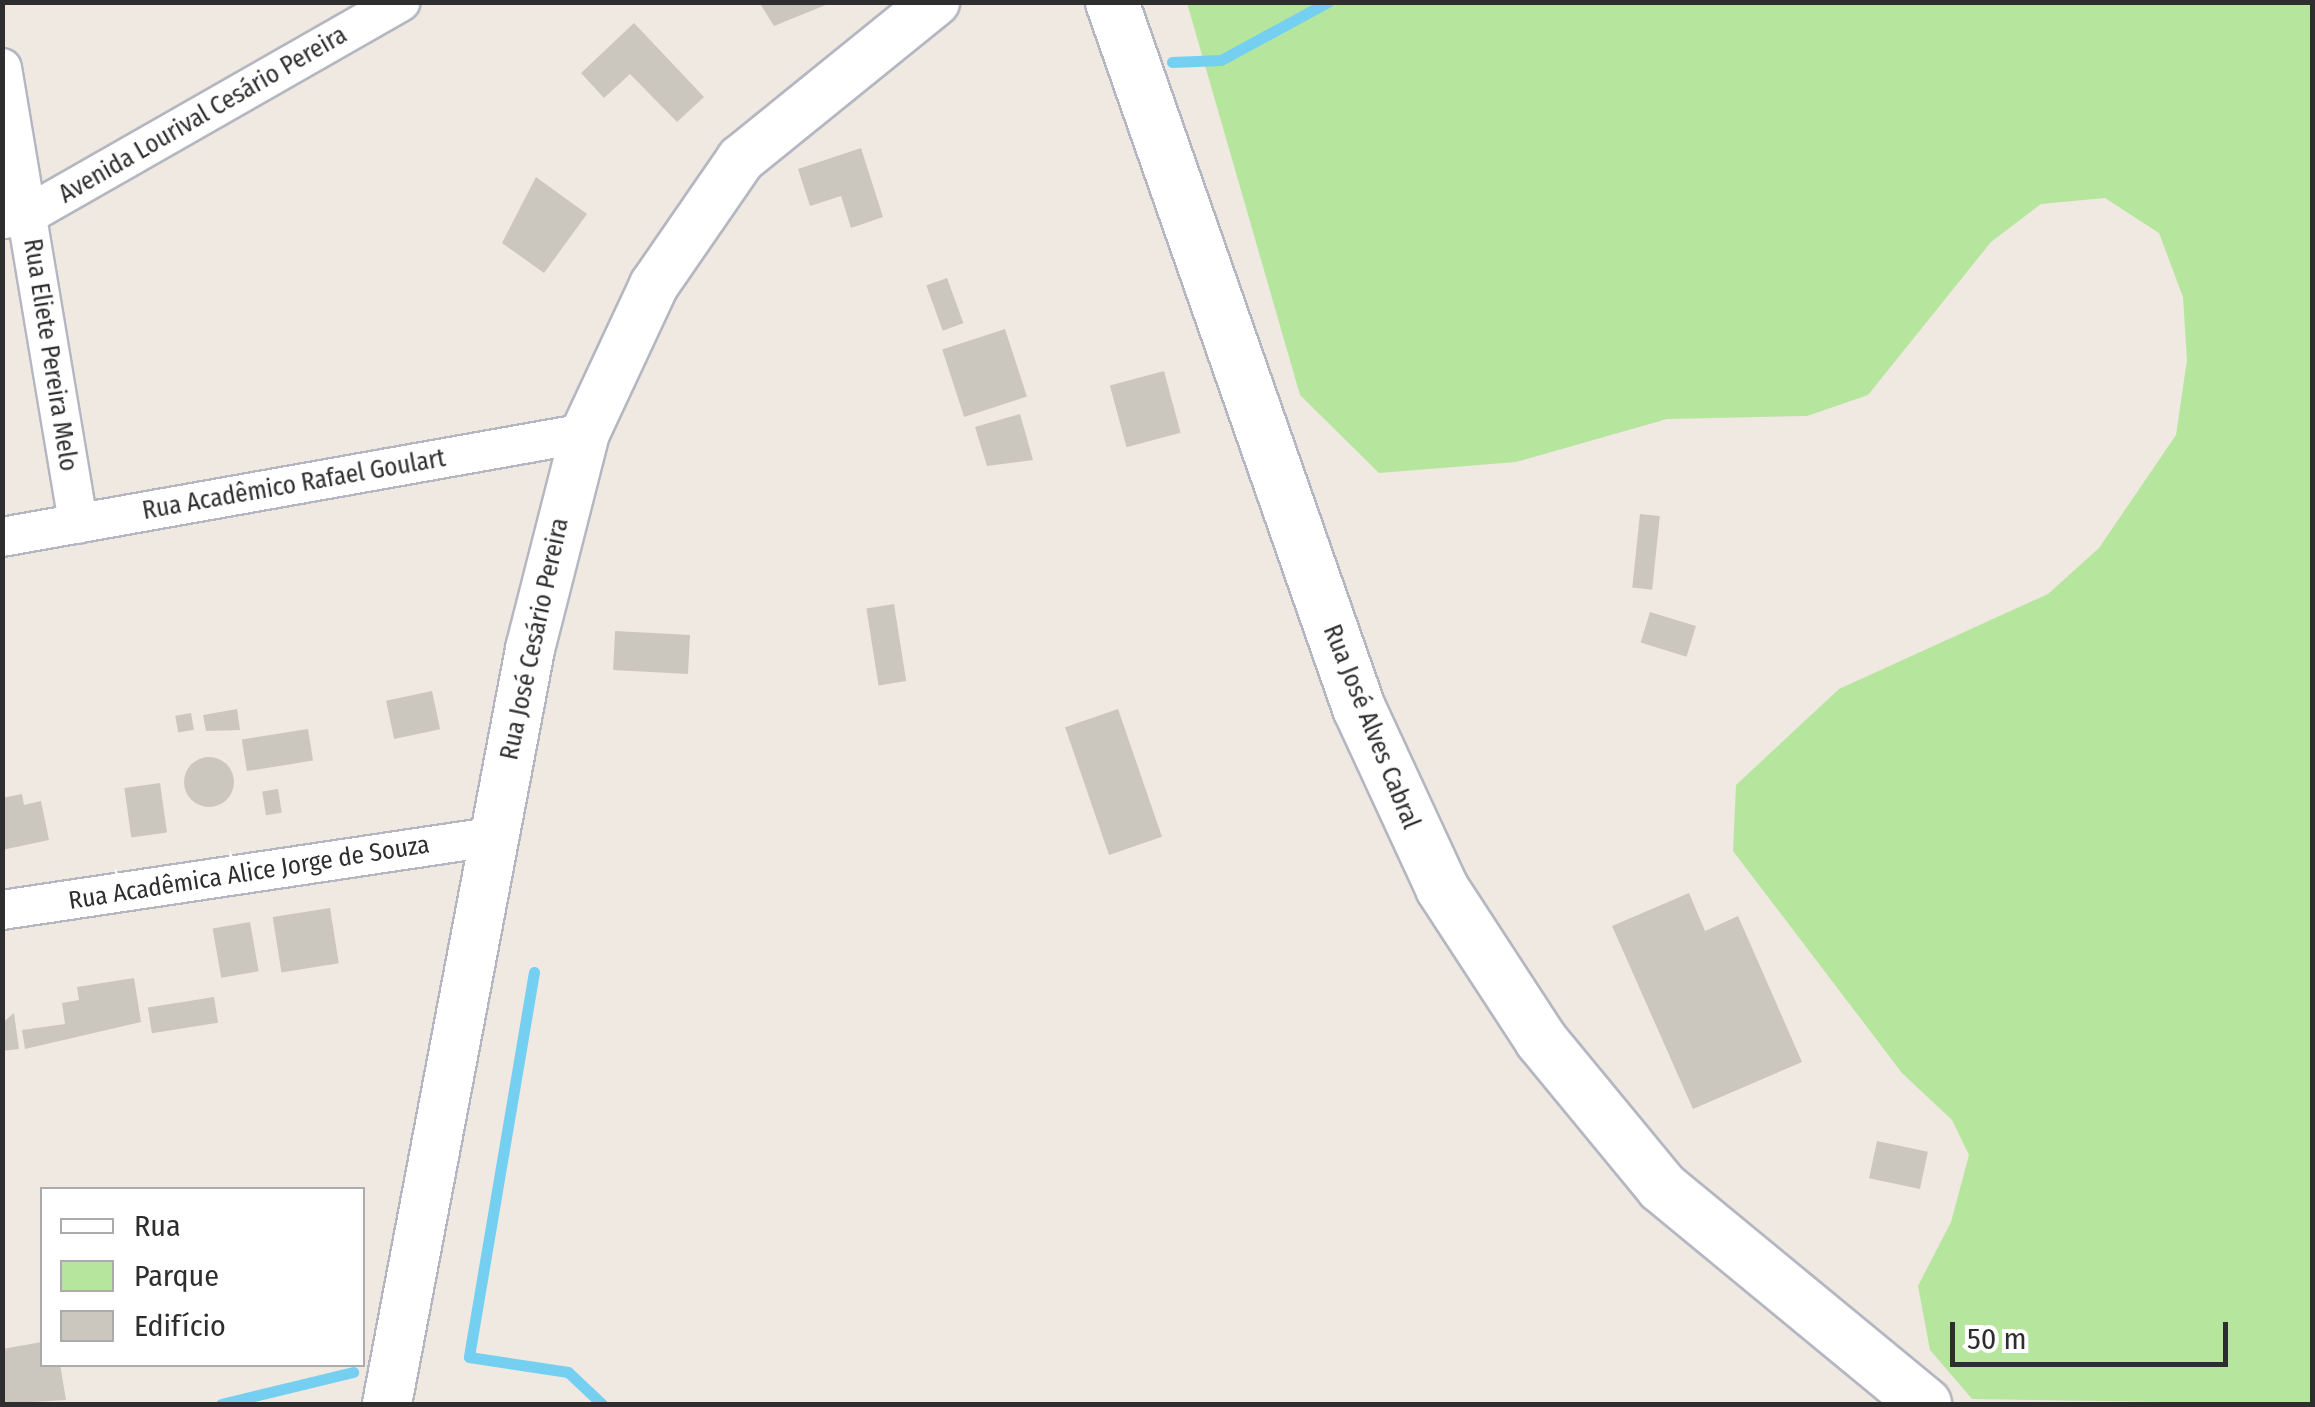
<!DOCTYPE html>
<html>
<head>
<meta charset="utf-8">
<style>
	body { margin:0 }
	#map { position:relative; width:2315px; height:1407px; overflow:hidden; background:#efe9e1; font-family:"Fira Sans Condensed",sans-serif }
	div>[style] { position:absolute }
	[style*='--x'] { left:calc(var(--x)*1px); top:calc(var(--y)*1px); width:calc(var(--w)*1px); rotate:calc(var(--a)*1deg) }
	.green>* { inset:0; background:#b6e59e }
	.stream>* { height:11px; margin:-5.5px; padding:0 5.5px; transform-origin:5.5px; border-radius:5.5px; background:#75cff0 }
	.building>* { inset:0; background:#cbc7bf; transform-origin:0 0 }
	.round { border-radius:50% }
	.roads { filter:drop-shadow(2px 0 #b4b7c1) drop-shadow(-2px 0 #b4b7c1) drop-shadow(0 2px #b4b7c1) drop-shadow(0 -2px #b4b7c1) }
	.minor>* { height:38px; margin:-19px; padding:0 19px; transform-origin:19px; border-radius:19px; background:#fff }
	.tertiary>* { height:48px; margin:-24px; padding:0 24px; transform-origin:24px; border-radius:24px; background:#fff }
	.secondary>* { height:52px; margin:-26px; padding:0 26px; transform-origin:26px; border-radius:26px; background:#fff }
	span { translate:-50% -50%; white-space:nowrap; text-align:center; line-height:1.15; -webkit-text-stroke:9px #fff; paint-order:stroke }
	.street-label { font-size:25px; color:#2e2e2e }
	.frame { position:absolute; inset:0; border:5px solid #2e2e2e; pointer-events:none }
	.legend { position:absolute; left:40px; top:1187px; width:325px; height:180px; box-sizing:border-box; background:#fff; border:2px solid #ababab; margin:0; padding:12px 18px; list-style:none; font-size:30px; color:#2e2e2e }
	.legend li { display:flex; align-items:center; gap:20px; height:50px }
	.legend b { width:50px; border:2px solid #ababab }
	.scale { position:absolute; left:1950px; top:1322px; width:278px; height:45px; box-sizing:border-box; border:5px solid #2e2e2e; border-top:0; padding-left:12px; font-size:30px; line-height:35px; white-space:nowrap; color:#2e2e2e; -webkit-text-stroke:8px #fff; paint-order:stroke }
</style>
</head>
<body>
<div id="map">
	<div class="green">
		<i style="clip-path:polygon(1187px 3px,2312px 3px,2312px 1404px,1972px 1399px,1930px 1350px,1918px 1286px,1951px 1222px,1969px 1155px,1952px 1120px,1902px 1073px,1733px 851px,1736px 785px,1839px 689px,2048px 594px,2099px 548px,2176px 435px,2187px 360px,2183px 297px,2159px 233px,2105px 198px,2041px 204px,1991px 242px,1868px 395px,1807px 416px,1667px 419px,1516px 462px,1379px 473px,1300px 395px)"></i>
	</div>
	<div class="stream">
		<i style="--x:1172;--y:62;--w:49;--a:-2.3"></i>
		<i style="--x:1221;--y:60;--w:122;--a:-28.5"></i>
		<i style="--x:534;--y:972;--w:390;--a:99.6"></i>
		<i style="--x:469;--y:1357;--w:100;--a:8.6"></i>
		<i style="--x:568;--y:1372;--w:47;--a:43.3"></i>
		<i style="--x:221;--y:1404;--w:136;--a:-13.6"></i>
	</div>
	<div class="building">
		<i style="clip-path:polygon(759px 2px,833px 2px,774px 26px)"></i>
		<i style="clip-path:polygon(634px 23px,704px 97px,677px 122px,630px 74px,604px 98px,581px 73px)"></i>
		<i style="clip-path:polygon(861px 148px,883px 217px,851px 228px,841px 196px,810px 206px,798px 169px)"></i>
		<i style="clip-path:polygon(536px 177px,587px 214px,544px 273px,502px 243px)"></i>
		<i style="left:947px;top:278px;width:48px;height:22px;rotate:70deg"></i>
		<i style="left:1005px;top:329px;width:71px;height:66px;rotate:72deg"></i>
		<i style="left:1164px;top:371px;width:64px;height:56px;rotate:75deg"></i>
		<i style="clip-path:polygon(1020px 414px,1033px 460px,987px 466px,975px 427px)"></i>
		<i style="left:1640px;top:514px;width:20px;height:74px;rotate:6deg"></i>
		<i style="left:894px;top:604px;width:78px;height:28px;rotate:81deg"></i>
		<i style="left:1650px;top:612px;width:48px;height:32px;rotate:17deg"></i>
		<i style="left:690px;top:635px;width:39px;height:75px;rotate:93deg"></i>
		<i style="left:432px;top:691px;width:39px;height:47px;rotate:78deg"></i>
		<i style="clip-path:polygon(237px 709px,240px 730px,206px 731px,203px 715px)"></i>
		<i style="left:1118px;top:709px;width:135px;height:56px;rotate:71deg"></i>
		<i style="left:191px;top:713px;width:17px;height:16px;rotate:80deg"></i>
		<i style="left:308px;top:729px;width:32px;height:67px;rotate:81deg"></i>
		<i class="round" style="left:184px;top:757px;width:50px;height:50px"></i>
		<i style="left:160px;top:783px;width:50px;height:36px;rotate:82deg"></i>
		<i style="left:278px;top:789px;width:24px;height:16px;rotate:81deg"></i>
		<i style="clip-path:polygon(22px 794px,24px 805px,41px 801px,49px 840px,2px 850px,2px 798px)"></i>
		<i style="clip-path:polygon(1689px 893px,1705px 931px,1738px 916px,1802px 1062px,1693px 1109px,1612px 926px)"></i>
		<i style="left:330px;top:908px;width:56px;height:58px;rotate:81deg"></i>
		<i style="left:250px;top:922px;width:50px;height:38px;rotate:80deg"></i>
		<i style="clip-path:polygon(134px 978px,141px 1022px,25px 1049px,22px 1030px,65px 1024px,62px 1003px,79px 1000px,77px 987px)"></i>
		<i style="left:214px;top:997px;width:26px;height:67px;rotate:81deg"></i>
		<i style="clip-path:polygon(14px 1013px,19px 1049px,2px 1051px,2px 1023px)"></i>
		<i style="left:1877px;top:1141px;width:52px;height:38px;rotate:12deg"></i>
		<i style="clip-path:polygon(42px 1342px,42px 1364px,60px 1364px,66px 1400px,2px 1404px,2px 1349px)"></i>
	</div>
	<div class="roads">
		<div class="minor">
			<i style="--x:2;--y:68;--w:462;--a:80.5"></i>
			<i style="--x:4;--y:219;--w:23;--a:-10"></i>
			<i style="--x:27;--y:215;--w:430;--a:-29.7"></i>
			<i style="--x:2;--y:537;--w:592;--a:-10.11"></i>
			<i style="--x:2;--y:910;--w:499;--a:-8.5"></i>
		</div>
		<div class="tertiary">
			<i style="--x:387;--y:1404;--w:768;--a:-79.27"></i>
			<i style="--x:530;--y:649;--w:223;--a:-75.7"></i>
			<i style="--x:585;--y:433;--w:163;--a:-65"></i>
			<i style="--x:654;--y:285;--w:153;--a:-55.4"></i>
			<i style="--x:741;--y:159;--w:250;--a:-39"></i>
		</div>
		<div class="secondary">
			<i style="--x:1112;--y:2;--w:748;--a:70.72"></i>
			<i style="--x:1359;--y:708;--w:198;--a:65.2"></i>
			<i style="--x:1442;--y:888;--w:181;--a:56.9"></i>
			<i style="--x:1541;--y:1040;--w:190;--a:50.5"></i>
			<i style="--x:1662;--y:1187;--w:341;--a:39.5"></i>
		</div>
	</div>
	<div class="street-label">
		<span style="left:203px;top:115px;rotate:-30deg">Avenida Lourival Cesário Pereira</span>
		<span style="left:50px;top:355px;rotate:81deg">Rua Eliete Pereira Melo</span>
		<span style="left:294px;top:485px;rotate:-10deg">Rua Acadêmico Rafael Goulart</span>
		<span style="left:535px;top:639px;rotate:-78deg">Rua José Cesário Pereira</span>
		<span style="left:1371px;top:727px;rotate:68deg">Rua José Alves Cabral</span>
		<span style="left:249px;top:873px;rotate:-9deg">Rua Acadêmica Alice Jorge de Souza</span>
	</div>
	<div class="frame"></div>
	<ul class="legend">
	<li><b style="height:12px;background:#fff"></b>Rua</li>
	<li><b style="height:28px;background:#b6e59e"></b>Parque</li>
	<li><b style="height:28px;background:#cbc7bf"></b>Edifício</li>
	</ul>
	<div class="scale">50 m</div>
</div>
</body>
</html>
